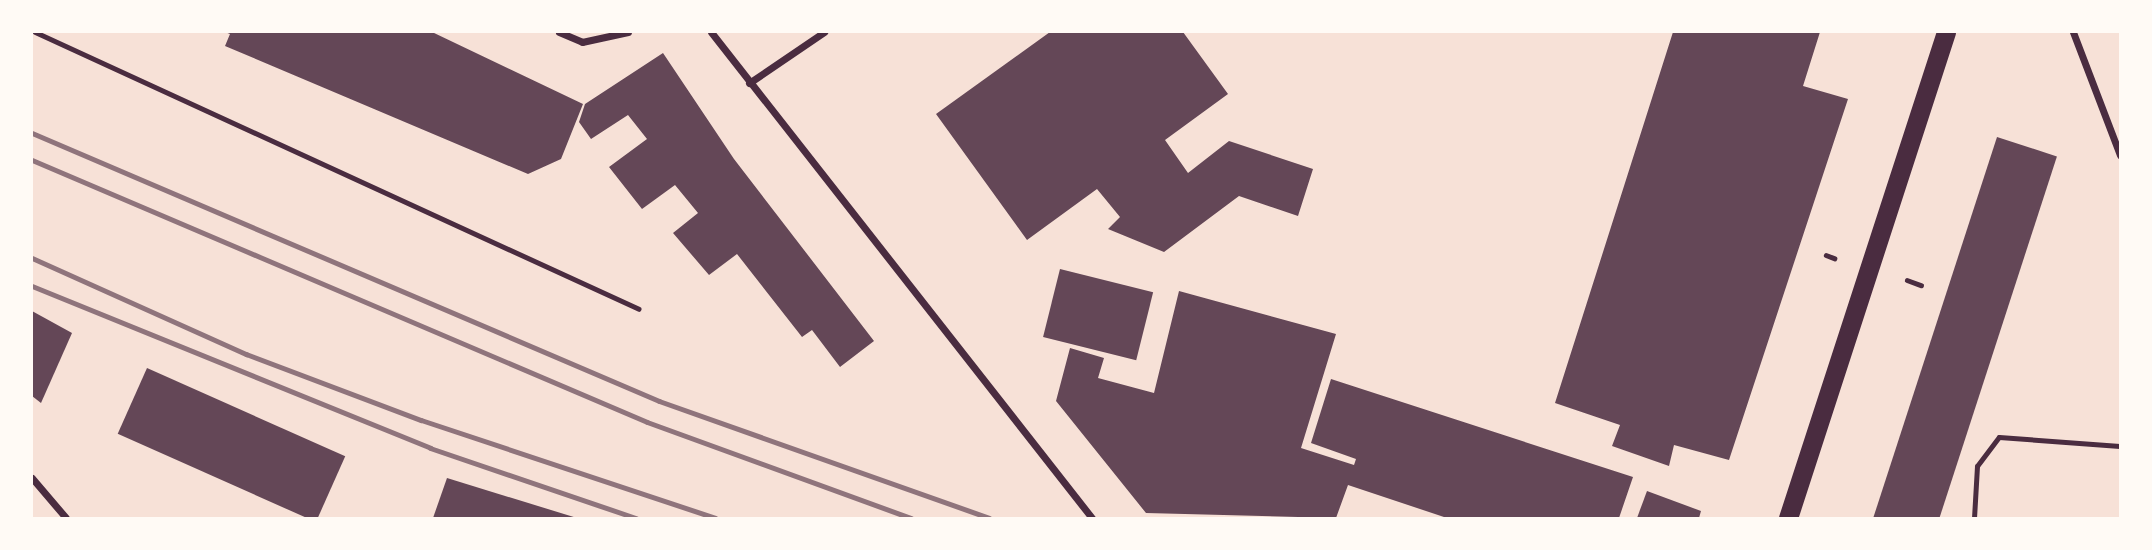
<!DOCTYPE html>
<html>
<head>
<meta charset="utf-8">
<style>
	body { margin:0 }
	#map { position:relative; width:2152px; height:550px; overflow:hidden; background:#f7e1d7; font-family:"Source Sans 3",sans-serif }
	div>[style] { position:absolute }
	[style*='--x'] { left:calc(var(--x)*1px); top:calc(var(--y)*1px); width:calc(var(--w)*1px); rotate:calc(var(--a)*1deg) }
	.building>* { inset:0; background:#644757; transform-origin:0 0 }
	.path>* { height:4.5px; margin:-2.25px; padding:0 2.25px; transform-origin:2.25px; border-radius:2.25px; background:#4a2c40 }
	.service>* { height:5px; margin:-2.5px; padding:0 2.5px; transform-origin:2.5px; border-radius:2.5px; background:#4a2c40 }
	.minor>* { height:7px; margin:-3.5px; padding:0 3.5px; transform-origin:3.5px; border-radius:3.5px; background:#4a2c40 }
	.trunk>* { height:19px; margin:-9.5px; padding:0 9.5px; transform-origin:9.5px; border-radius:9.5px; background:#4a2c40 }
	.rail>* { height:5px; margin:-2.5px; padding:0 2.5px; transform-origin:2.5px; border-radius:2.5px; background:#8f747c }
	span { translate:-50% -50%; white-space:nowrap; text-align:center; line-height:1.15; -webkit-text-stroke:7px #fffaf5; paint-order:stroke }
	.frame { position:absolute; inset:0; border:33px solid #fffaf5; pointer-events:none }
</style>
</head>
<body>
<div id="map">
	<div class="building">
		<i style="clip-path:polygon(225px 32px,432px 32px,583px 104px,561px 159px,528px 174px,225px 46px,230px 34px)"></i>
		<i style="clip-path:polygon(1050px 32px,1183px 32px,1228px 94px,1165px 140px,1188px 173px,1229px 141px,1313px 169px,1298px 216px,1239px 196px,1164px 252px,1108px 229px,1120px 217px,1097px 189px,1027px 240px,936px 114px)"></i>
		<i style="clip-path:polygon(1673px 32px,1820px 32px,1803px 86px,1848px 99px,1729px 460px,1674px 445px,1669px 466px,1612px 446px,1620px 425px,1555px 403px)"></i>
		<i style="clip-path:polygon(663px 53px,734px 159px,874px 341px,840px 367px,812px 330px,802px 337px,737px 254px,709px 275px,673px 233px,698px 213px,675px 185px,642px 209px,609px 167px,647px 139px,628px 115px,591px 139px,579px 122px,585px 104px)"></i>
		<i style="left:1997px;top:137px;width:63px;height:401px;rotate:18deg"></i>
		<i style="left:1060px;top:269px;width:96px;height:70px;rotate:14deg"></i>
		<i style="clip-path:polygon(1179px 291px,1336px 334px,1301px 448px,1354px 465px,1356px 459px,1311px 443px,1331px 379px,1633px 477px,1619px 518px,1447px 518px,1348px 485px,1336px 518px,1146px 513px,1056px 401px,1070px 348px,1104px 358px,1098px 378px,1154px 393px)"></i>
		<i style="clip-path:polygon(32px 311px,72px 333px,41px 403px,32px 396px)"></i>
		<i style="left:147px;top:368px;width:217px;height:72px;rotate:24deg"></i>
		<i style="clip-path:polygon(447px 478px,577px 518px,433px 518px)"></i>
		<i style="clip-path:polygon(1647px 491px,1701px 511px,1699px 518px,1637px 518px)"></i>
	</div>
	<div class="path">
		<i style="--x:1826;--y:255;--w:9;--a:21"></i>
		<i style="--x:1907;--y:280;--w:15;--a:20"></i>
	</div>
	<div class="service">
		<i style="--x:35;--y:32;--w:664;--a:24.64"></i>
		<i style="--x:1974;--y:518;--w:52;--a:-86.7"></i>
		<i style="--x:1977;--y:466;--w:36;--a:-53"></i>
		<i style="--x:1999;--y:437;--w:121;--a:4.3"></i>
	</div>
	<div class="minor">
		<i style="--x:559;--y:32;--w:25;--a:23"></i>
		<i style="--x:582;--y:42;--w:47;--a:-12.3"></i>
		<i style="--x:711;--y:32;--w:618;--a:51.91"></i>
		<i style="--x:2073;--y:32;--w:132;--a:69.1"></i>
		<i style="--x:749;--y:83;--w:91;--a:-34.2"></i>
		<i style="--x:32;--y:478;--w:52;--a:49.6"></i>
	</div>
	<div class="trunk">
		<i style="--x:1788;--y:518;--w:511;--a:-71.99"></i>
	</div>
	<div class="rail">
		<i style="--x:32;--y:133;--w:682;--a:23.14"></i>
		<i style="--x:659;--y:401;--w:350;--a:19.5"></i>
		<i style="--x:32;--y:160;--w:668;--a:23.07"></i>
		<i style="--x:647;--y:422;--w:281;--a:20"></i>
		<i style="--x:32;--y:258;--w:235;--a:24.2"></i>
		<i style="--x:246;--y:354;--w:187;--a:20.7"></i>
		<i style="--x:421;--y:420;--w:310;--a:18.4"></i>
		<i style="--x:32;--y:286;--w:430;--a:22.1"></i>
		<i style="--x:430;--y:448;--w:218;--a:18.8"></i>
	</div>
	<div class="frame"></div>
</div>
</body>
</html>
